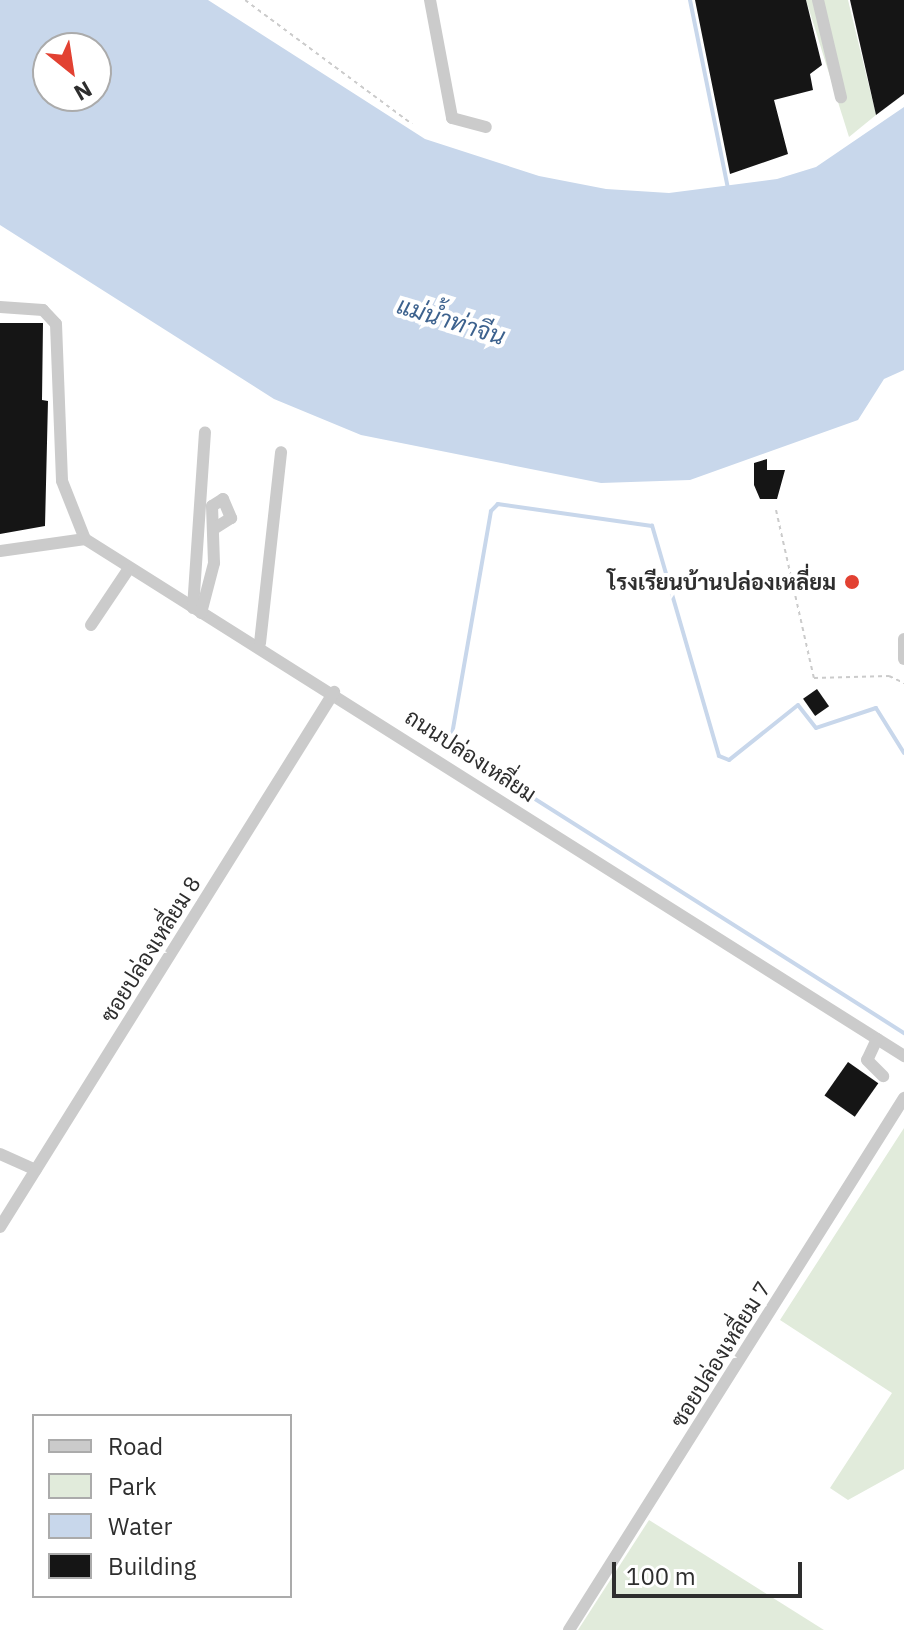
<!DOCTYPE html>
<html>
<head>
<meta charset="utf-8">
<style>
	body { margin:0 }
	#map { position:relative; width:904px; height:1630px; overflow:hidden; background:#fff; font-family:"IBM Plex Sans",Sarabun,sans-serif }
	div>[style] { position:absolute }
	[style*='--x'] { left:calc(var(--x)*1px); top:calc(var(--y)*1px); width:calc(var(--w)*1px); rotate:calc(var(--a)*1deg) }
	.green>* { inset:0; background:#e1ebdb }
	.water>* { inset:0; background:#c8d7eb }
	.stream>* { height:4px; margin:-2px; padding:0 2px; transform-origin:2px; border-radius:2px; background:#c8d7eb }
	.building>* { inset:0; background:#151515; transform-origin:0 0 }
	.path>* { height:2px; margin-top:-1px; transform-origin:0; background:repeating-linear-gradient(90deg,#cbcbcb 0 4px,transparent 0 8px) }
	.minor>* { height:12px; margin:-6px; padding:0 6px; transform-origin:6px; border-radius:6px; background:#cbcbcb }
	.dots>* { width:22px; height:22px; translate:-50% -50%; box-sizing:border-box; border:4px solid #fff; border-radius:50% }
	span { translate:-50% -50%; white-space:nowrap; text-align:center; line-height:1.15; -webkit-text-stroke:8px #fff; paint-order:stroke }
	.poi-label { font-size:22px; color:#2e2e2e; font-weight:700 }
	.right { translate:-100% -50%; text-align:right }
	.street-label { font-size:22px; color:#2e2e2e }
	.water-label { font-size:24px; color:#3d628e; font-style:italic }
	.legend { position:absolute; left:32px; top:1414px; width:260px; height:184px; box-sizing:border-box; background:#fff; border:2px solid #ababab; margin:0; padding:10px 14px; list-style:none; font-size:24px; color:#2e2e2e }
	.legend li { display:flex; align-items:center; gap:16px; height:40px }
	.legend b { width:40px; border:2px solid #ababab }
	.north { position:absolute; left:32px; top:32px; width:80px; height:80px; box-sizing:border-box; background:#fff; border:2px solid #ababab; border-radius:50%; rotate:150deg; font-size:22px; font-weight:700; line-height:32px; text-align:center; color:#2e2e2e }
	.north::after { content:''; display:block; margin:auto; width:28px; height:36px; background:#e24132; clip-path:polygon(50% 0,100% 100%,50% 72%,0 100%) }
	.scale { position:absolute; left:612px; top:1562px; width:190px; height:36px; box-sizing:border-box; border:4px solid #2e2e2e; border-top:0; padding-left:10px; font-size:24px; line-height:28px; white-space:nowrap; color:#2e2e2e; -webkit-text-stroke:6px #fff; paint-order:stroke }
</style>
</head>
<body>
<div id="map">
	<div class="green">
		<i style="clip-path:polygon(806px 0,848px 0,876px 115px,849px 137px)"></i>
		<i style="clip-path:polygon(904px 1128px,904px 1469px,848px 1500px,830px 1488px,892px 1393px,780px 1320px)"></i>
		<i style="clip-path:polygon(649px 1520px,705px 1555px,824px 1630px,578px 1630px)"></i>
	</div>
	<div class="water">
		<i style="clip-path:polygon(evenodd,0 0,208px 0,425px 139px,539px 176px,606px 189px,669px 193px,777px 179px,816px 167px,904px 107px,904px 370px,884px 379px,858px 420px,690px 480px,601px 483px,361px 435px,274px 399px,0 225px,0 0,48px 48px,96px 48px,96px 96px,48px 96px,48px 48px)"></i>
	</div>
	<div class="stream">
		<i style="--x:690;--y:0;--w:198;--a:78.6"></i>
		<i style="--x:904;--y:753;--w:53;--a:-121.9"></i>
		<i style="--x:876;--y:708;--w:63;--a:161.6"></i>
		<i style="--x:816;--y:728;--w:29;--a:-128"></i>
		<i style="--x:798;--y:705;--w:88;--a:141.4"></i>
		<i style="--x:729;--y:760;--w:11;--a:-158"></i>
		<i style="--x:719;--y:756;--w:240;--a:-106.2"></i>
		<i style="--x:652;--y:526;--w:156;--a:-171.9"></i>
		<i style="--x:498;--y:504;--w:10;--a:135"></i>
		<i style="--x:491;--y:511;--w:238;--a:99.9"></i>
		<i style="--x:450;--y:745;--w:538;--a:32.39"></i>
	</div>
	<div class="building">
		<i style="clip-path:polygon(695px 0,806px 0,822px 65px,810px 74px,813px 90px,774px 100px,788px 154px,730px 174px)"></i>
		<i style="clip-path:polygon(850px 0,904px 0,904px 94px,876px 115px)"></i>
		<i style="clip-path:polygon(0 323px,43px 323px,42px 400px,48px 401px,45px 526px,0 534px)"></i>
		<i style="clip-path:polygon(767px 459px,767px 470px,785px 470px,777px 499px,760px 499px,754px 485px,754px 463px)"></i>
		<i style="left:817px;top:689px;width:21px;height:17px;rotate:55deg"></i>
		<i style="left:848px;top:1062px;width:37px;height:41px;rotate:35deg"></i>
	</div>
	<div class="path">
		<i style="--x:245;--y:0;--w:208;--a:36.6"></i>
		<i style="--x:776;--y:510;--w:172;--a:77.3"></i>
		<i style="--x:814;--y:678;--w:75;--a:-1.5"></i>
		<i style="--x:889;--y:676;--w:17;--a:25"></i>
	</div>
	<div class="minor">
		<i style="--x:430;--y:0;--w:120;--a:79.4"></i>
		<i style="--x:452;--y:118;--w:35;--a:15"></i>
		<i style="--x:818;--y:0;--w:100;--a:76.7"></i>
		<i style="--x:0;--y:307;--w:43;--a:4"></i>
		<i style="--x:43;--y:310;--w:19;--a:47"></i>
		<i style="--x:56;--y:324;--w:157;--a:87.8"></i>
		<i style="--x:62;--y:481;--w:62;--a:68.4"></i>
		<i style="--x:0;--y:551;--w:86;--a:-8"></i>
		<i style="--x:85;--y:539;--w:969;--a:32.26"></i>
		<i style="--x:193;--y:608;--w:176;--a:-86.1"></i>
		<i style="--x:201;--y:613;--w:52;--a:-75.4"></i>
		<i style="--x:214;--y:563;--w:57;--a:-92"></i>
		<i style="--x:212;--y:506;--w:13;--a:-32"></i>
		<i style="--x:223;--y:499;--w:21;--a:67"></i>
		<i style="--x:231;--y:518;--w:19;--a:148"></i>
		<i style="--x:91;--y:625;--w:66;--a:-56.1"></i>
		<i style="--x:904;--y:639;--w:20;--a:90"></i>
		<i style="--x:260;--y:643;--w:192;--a:-83.7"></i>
		<i style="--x:877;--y:1039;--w:23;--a:115"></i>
		<i style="--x:867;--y:1060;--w:23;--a:45"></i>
		<i style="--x:0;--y:1154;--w:39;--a:24"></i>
		<i style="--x:0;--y:1227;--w:631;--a:-58.02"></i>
		<i style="--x:569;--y:1630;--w:629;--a:-57.8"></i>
	</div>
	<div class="dots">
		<i style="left:852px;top:582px;background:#e24132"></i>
	</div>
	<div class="poi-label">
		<span class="right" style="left:836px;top:582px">โรงเรียนบ้านปล่องเหลี่ยม</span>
	</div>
	<div class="street-label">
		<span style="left:471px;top:755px;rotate:33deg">ถนนปล่องเหลี่ยม</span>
		<span style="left:150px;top:949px;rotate:-58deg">ซอยปล่องเหลี่ยม 8</span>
		<span style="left:720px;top:1354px;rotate:-58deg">ซอยปล่องเหลี่ยม 7</span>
	</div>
	<div class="water-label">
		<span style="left:451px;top:321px;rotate:17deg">แม่น้ำท่าจีน</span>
	</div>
	<ul class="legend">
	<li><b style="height:10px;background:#cbcbcb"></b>Road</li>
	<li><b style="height:22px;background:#e1ebdb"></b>Park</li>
	<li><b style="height:22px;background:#c8d7eb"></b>Water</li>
	<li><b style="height:22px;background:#151515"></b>Building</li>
	</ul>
	<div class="north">N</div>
	<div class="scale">100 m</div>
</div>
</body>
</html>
